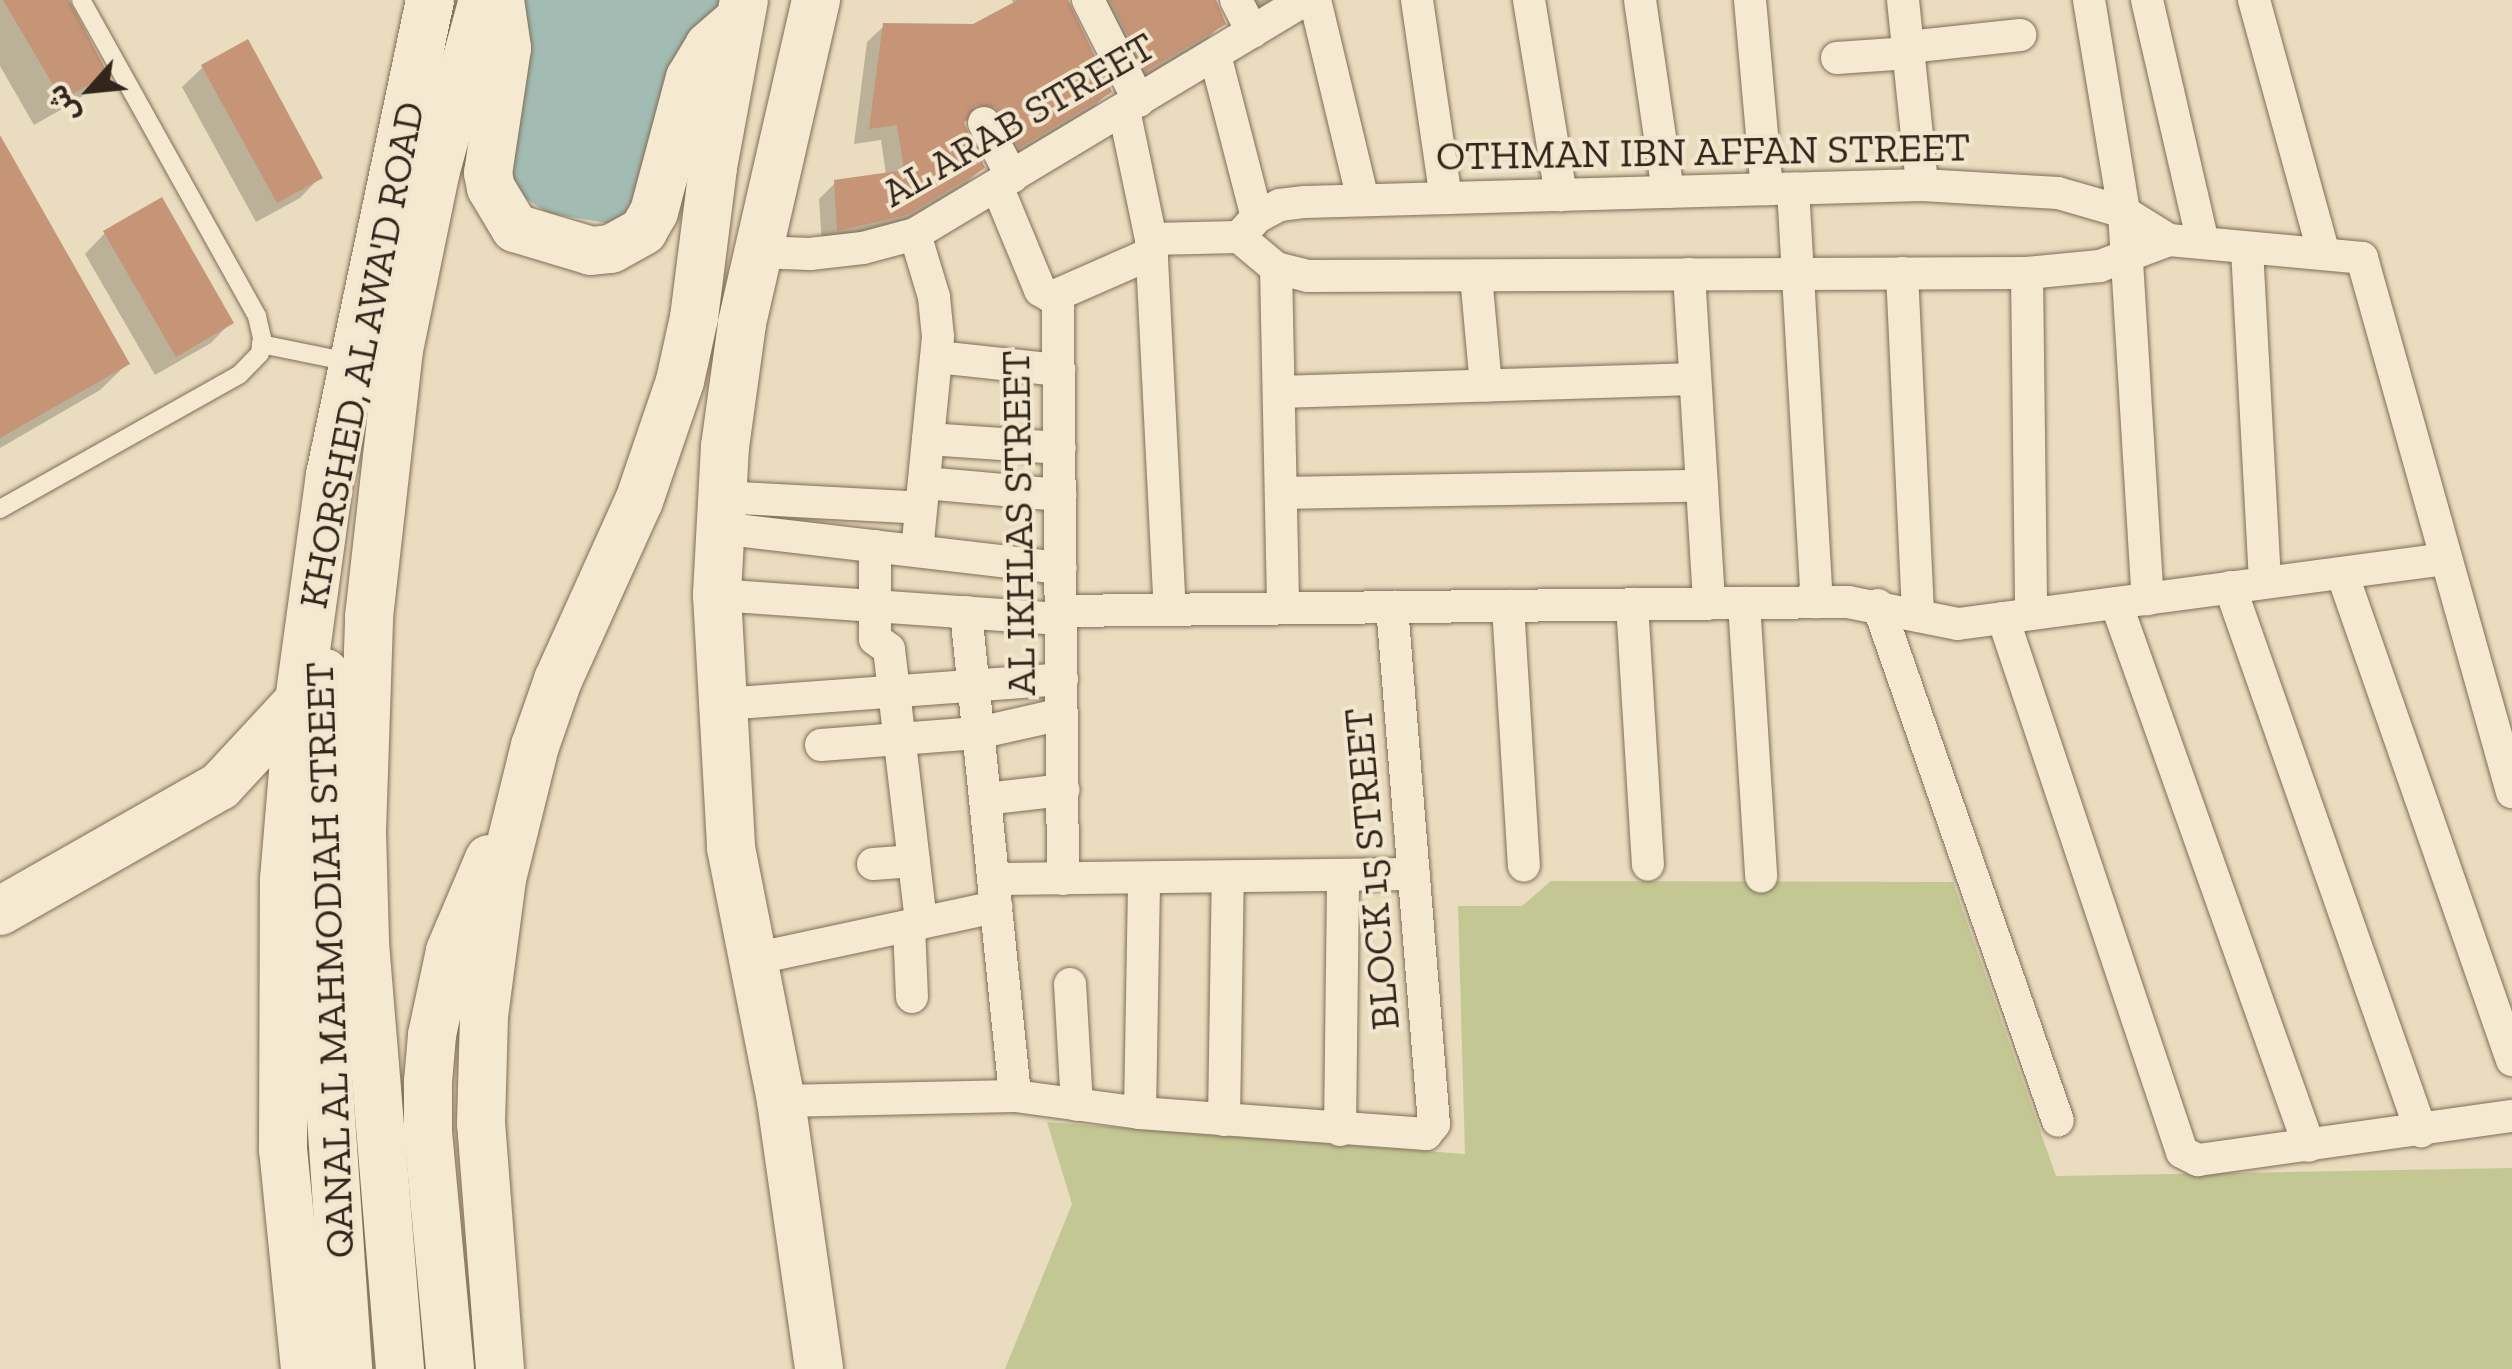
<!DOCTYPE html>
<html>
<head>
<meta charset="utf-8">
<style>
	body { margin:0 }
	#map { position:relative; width:2512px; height:1369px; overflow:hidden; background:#eadcbf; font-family:"Zilla Slab","Noto Sans Arabic",serif }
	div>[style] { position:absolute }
	.green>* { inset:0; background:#c3c794 }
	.water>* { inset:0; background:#a2bcb3 }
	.shadow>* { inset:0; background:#0003 }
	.building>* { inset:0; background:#c69577 }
	.roads { filter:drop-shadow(0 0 2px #816d59) drop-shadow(0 0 2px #816d59) }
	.lane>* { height:18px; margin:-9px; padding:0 9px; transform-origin:9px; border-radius:9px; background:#f6e9d1 }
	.street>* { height:32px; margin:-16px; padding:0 16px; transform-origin:16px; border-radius:16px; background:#f6e9d1 }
	.secondary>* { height:48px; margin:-24px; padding:0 24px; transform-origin:24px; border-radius:24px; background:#f6e9d1 }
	span { translate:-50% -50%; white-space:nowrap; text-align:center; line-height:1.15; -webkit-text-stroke:8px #f2e6ce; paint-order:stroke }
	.street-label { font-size:40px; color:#32261c }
	.north { position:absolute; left:40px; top:40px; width:100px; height:100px; -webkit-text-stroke:8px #f2e6ce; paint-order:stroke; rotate:243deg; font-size:28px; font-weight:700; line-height:40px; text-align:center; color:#32261c }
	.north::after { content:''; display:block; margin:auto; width:35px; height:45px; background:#32261c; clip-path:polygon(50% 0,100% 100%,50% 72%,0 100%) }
</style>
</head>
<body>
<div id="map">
	<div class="green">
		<i style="clip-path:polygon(1551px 881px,1953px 882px,2056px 1176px,2512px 1168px,2512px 1369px,1005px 1369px,1072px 1204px,1047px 1122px,1465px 1154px,1458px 906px,1522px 906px)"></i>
	</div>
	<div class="water">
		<i style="clip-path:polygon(521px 0,722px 0,631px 215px,612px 224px,548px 213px,525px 198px,510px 176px)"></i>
	</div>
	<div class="shadow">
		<i style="clip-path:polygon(0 0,68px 0,105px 73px,78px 100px,34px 125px,0 66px)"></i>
		<i style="clip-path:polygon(1012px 0,1068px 0,1109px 92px,1093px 108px,1003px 162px,979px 122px,960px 120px,982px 168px,966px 184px,888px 231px,822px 245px,819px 199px,835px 183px,886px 175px,881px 140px,854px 144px,867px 42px,884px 26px,974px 27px,1014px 5px)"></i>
		<i style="clip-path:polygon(1080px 0,1214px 0,1223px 23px,1206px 40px,1130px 86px)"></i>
		<i style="clip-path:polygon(1231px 0,1272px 0,1243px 18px)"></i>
		<i style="clip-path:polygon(203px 67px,320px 177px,300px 198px,256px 222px,182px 87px)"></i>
		<i style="clip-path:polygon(0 140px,127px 364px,100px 390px,0 448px)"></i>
		<i style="clip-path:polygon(105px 233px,231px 322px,211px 343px,155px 375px,85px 254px)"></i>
	</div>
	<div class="building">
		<i style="clip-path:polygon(3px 0,69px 0,108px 74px,62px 100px)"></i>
		<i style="clip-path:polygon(1018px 0,1068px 0,1112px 92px,1019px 148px,996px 107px,976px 105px,964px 123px,985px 168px,907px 215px,837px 231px,834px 180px,904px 170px,897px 125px,869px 129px,883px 23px,973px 24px)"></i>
		<i style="clip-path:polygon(1110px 0,1216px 0,1226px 24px,1146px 71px)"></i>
		<i style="clip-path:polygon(248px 39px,323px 178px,277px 203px,201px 65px)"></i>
		<i style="clip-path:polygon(0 135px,130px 364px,0 438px)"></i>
		<i style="clip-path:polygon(162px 197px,234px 323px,176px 357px,103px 231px)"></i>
	</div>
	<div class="roads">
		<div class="lane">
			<i style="left:261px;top:344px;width:95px;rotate:11.5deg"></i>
			<i style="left:0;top:509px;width:274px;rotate:-29.3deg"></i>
			<i style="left:239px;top:375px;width:30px;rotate:-46deg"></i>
			<i style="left:260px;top:353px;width:15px;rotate:-82deg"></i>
			<i style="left:262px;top:338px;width:23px;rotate:-103deg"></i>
			<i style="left:257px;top:316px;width:362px;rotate:-119.1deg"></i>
		</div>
		<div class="street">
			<i style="left:1088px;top:0;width:113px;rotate:63.2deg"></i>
			<i style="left:1236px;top:0;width:36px;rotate:63deg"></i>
			<i style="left:1315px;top:0;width:206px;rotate:76.5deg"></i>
			<i style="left:1417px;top:0;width:200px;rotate:81.7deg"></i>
			<i style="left:1529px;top:0;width:198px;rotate:80.7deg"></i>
			<i style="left:1640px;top:0;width:194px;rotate:81.7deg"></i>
			<i style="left:1750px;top:0;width:190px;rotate:84.9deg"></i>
			<i style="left:1903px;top:0;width:186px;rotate:84.1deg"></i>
			<i style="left:2089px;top:0;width:215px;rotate:80.6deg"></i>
			<i style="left:2124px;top:212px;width:388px;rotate:86.5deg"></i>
			<i style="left:2147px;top:0;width:249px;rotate:77deg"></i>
			<i style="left:2254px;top:0;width:263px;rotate:74.6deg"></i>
			<i style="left:1908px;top:47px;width:113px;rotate:-6.1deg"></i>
			<i style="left:1215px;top:55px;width:167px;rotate:75.5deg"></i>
			<i style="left:1837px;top:58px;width:72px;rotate:-4deg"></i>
			<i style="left:1124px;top:110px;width:132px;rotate:78.2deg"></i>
			<i style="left:1151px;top:239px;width:371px;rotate:87.1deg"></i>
			<i style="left:984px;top:123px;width:61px;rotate:62.6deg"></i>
			<i style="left:997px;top:186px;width:113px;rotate:67.5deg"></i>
			<i style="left:1040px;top:290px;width:17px;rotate:31deg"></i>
			<i style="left:1055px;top:299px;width:9px;rotate:69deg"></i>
			<i style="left:1058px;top:307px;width:572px;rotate:89.5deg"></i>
			<i style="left:1793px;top:189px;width:414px;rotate:86.7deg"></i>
			<i style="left:915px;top:234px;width:66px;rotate:73.2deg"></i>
			<i style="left:934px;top:297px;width:40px;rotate:84.3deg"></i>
			<i style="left:938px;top:337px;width:215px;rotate:95.6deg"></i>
			<i style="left:1239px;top:237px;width:48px;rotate:40deg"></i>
			<i style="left:1276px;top:268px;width:32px;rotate:14deg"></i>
			<i style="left:1307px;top:276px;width:720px;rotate:-0.24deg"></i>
			<i style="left:2027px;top:273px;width:73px;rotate:-5.5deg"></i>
			<i style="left:2100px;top:266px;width:74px;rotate:-20.6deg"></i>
			<i style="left:1151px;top:239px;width:88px;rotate:-1.3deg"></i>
			<i style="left:1239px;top:237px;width:27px;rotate:-48deg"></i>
			<i style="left:1257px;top:217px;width:26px;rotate:-28deg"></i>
			<i style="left:1280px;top:205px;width:25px;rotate:-7deg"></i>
			<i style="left:1305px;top:202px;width:617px;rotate:-1.58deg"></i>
			<i style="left:1922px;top:185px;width:136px;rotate:3.4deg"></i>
			<i style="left:2058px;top:193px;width:69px;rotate:16.1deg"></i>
			<i style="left:2124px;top:212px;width:53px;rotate:31.9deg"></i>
			<i style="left:2169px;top:240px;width:194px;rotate:5.3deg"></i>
			<i style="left:2362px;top:258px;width:555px;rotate:74.31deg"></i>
			<i style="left:2247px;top:249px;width:334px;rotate:86.9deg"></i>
			<i style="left:756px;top:252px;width:54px;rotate:2.1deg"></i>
			<i style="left:810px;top:254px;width:53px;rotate:-6.5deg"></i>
			<i style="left:863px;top:248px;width:54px;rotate:-15.1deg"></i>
			<i style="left:915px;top:234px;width:454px;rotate:-31deg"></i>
			<i style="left:1276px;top:268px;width:340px;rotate:88.8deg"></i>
			<i style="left:1902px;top:273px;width:343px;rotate:87.3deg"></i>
			<i style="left:2027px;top:273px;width:341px;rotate:89.3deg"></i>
			<i style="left:1689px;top:274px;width:330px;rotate:86.5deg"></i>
			<i style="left:1476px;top:276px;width:110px;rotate:84.8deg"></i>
			<i style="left:1052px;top:297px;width:109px;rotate:-23.7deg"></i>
			<i style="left:937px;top:357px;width:123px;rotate:6.1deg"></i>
			<i style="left:1279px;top:392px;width:416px;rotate:-1.8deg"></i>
			<i style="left:928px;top:439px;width:132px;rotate:3.9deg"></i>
			<i style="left:924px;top:483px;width:137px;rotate:5deg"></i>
			<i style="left:1281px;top:493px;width:421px;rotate:-1deg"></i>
			<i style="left:721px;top:497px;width:200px;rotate:3.1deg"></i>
			<i style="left:719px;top:528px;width:344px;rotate:6.7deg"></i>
			<i style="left:875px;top:546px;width:93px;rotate:90deg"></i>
			<i style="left:875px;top:639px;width:17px;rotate:36deg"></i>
			<i style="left:889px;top:649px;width:276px;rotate:83.3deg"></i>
			<i style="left:2342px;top:573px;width:516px;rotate:70.76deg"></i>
			<i style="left:2230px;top:587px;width:577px;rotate:70.65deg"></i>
			<i style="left:717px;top:595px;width:345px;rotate:4deg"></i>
			<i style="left:1744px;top:603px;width:274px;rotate:86.4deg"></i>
			<i style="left:2116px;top:603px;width:576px;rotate:70.43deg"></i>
			<i style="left:1632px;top:604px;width:261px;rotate:86.5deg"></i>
			<i style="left:1878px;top:605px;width:546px;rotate:70.77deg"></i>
			<i style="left:1508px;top:606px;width:260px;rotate:86.5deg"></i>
			<i style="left:1061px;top:611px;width:787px;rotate:-0.66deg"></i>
			<i style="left:1848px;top:602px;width:112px;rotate:11.3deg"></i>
			<i style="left:1958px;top:624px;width:489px;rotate:-7.6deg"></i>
			<i style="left:966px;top:612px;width:486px;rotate:84.2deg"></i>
			<i style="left:2003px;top:618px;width:563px;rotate:71.47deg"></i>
			<i style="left:2182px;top:1152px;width:18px;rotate:27deg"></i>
			<i style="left:2198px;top:1160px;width:317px;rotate:-8deg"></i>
			<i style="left:723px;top:704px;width:340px;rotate:-4.2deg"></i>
			<i style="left:821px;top:745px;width:157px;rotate:-4.4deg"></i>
			<i style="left:978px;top:733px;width:86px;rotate:-12.7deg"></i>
			<i style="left:985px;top:799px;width:79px;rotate:-6.6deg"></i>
			<i style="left:873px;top:864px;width:41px;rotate:-4.2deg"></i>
			<i style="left:994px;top:879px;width:420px;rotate:-0.7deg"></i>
			<i style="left:909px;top:926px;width:71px;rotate:87.6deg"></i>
			<i style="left:753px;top:959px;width:249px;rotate:-12.1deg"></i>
			<i style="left:1070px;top:984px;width:121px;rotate:86.7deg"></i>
			<i style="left:781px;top:1101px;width:234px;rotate:-1.2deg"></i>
			<i style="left:1015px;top:1096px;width:126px;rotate:7.7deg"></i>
			<i style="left:1140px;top:1113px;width:287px;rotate:4.2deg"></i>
			<i style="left:1426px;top:1134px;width:13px;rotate:-51deg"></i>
			<i style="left:1434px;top:1124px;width:519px;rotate:-94.64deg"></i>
			<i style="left:1140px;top:1113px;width:235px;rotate:-89deg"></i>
			<i style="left:1224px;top:1120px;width:243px;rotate:-89.1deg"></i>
			<i style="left:1340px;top:1130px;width:255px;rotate:-89.3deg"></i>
		</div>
		<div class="secondary">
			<i style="left:500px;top:0;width:49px;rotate:81.7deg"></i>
			<i style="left:507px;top:48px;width:126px;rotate:98.6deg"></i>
			<i style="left:488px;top:173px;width:15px;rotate:79deg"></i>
			<i style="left:491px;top:188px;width:47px;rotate:59deg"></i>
			<i style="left:515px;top:228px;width:79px;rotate:16.8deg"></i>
			<i style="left:591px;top:251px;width:20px;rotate:-6deg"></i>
			<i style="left:611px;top:249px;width:37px;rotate:-29deg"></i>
			<i style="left:643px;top:231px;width:22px;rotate:-60deg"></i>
			<i style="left:654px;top:212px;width:139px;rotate:-75deg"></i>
			<i style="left:690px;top:78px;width:37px;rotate:-59deg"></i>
			<i style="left:709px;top:46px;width:40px;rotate:-41deg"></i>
			<i style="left:816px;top:0;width:332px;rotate:102.9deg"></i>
			<i style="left:742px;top:324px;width:123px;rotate:97.9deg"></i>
			<i style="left:725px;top:446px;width:149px;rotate:93.1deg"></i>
			<i style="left:717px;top:595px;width:253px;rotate:86.8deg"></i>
			<i style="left:731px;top:848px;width:258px;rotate:78.8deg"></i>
			<i style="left:781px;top:1101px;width:271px;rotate:81.9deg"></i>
			<i style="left:325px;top:673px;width:73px;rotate:86.9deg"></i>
			<i style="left:329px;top:746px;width:298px;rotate:90.6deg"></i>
			<i style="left:326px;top:1044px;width:326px;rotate:86.1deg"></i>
			<i style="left:0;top:911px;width:253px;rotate:-29.6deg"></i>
			<i style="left:220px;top:786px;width:116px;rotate:-47.1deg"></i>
			<i style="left:305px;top:1369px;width:220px;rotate:-95.7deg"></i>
			<i style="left:283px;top:1150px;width:271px;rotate:-89.8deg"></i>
			<i style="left:284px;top:879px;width:179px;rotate:-85.2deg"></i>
			<i style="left:299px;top:701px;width:228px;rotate:-82.2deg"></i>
			<i style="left:330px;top:475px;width:485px;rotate:-78.1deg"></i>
			<i style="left:400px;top:1369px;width:430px;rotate:-94.7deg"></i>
			<i style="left:365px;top:940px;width:108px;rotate:-91.6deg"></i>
			<i style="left:362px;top:832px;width:215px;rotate:-88.1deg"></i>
			<i style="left:369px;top:617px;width:269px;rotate:-83.6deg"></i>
			<i style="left:399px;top:350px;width:180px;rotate:-78.4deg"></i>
			<i style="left:435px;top:174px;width:180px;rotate:-74.6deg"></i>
			<i style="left:450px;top:1369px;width:240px;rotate:-95.3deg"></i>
			<i style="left:428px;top:1130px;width:48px;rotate:-90deg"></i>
			<i style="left:428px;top:1082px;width:47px;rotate:-85.1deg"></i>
			<i style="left:432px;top:1035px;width:86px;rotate:-77.9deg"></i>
			<i style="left:450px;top:951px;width:100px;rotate:-67deg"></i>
			<i style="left:500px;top:1369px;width:246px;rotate:-94.4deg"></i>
			<i style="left:481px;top:1124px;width:108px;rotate:-88.4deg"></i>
			<i style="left:484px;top:1016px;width:138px;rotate:-82.5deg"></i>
			<i style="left:502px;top:879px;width:137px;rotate:-76.1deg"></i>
			<i style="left:535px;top:746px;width:70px;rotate:-70.8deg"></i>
			<i style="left:558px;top:680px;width:196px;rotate:-65.7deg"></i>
			<i style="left:639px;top:501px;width:127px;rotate:-71.1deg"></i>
			<i style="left:680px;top:381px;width:65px;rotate:-77.5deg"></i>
			<i style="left:694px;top:318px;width:152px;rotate:-82.8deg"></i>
			<i style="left:713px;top:167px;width:170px;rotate:-79.5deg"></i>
		</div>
	</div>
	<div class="street-label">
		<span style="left:1018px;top:119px;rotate:-30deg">AL ARAB STREET</span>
		<span style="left:1703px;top:151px;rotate:-1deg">OTHMAN IBN AFFAN STREET</span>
		<span style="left:361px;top:355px;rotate:-79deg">KHORSHED, AL AWA'D ROAD</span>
		<span style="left:1018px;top:523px;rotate:-91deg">AL IKHLAS STREET</span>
		<span style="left:1371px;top:869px;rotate:-95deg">BLOCK 15 STREET</span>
		<span style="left:329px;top:960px;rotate:-92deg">QANAL AL MAHMODIAH STREET</span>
	</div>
	<div class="north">ش</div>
</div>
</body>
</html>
